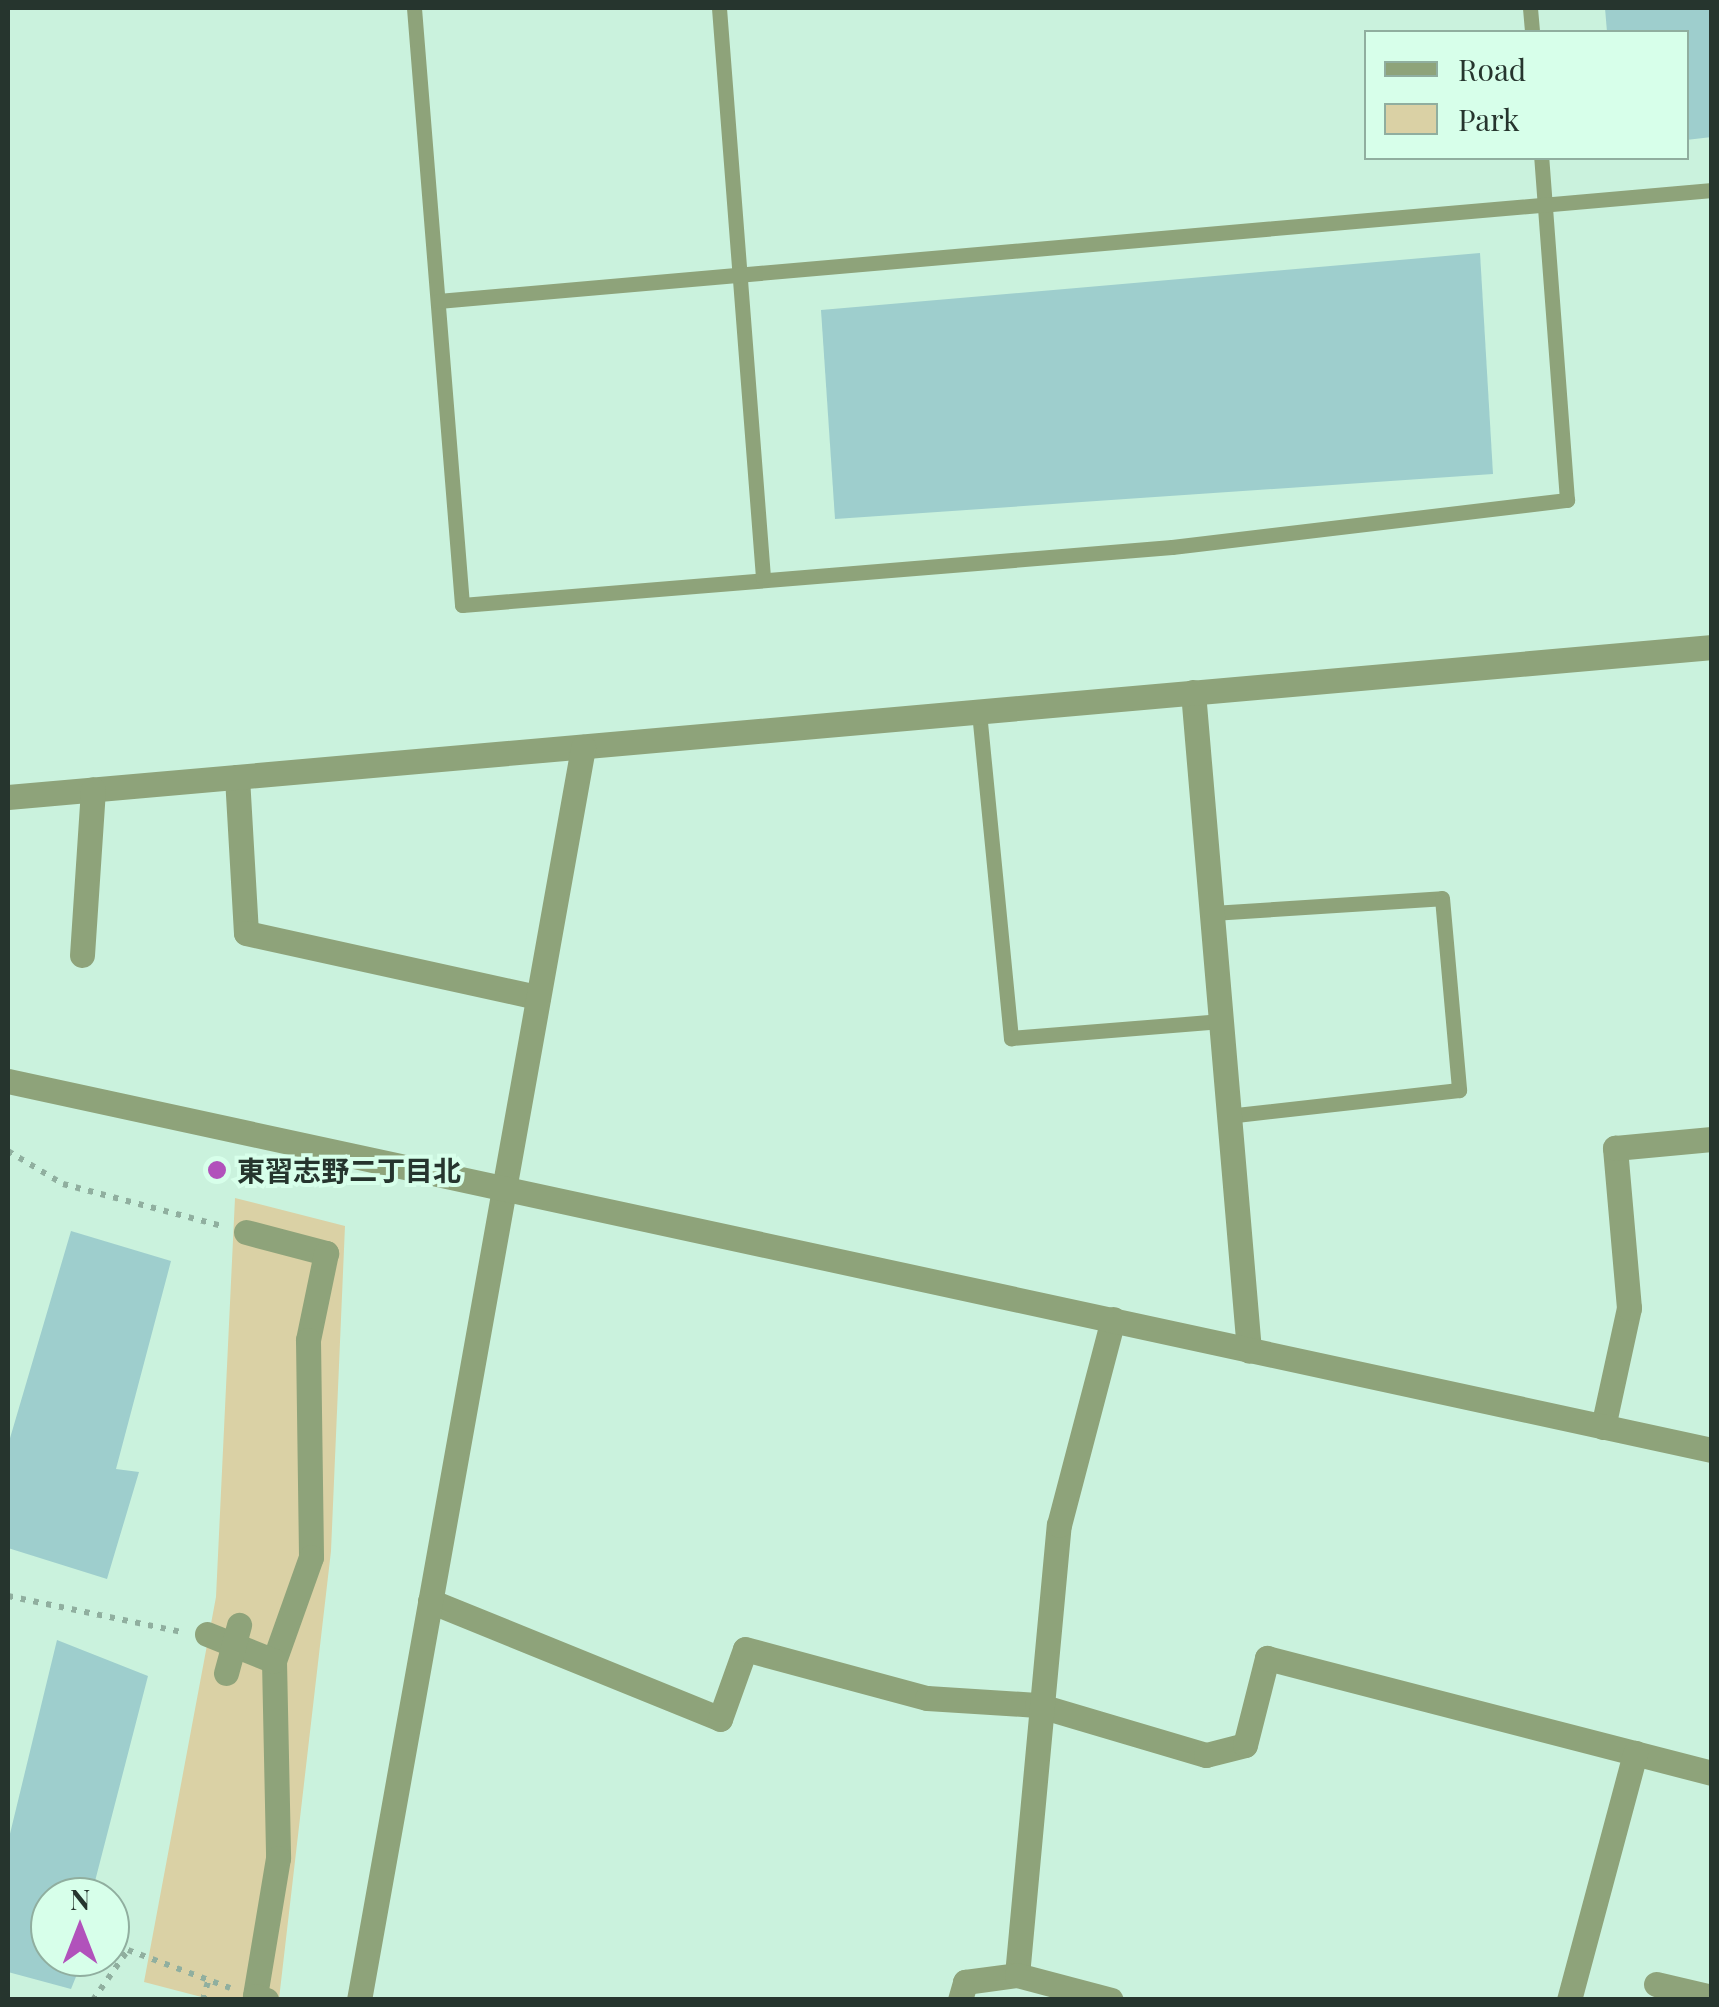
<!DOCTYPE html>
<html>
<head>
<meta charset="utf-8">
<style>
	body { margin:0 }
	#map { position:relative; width:1719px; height:2007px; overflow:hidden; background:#caf2dd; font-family:"Playfair Display","Noto Sans JP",serif }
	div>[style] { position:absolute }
	.green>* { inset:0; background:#dad1a5 }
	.building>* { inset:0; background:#9ececd }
	.path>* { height:6px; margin-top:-3px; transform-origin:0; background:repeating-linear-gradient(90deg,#90af9f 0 5px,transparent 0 13px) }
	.service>* { height:15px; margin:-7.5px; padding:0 7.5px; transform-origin:7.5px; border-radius:7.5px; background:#8ea37a }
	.pedestrian>* { height:25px; margin:-12.5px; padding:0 12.5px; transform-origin:12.5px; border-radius:12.5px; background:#8ea37a }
	.minor>* { height:25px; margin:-12.5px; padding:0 12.5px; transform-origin:12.5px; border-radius:12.5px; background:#8ea37a }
	.tertiary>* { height:25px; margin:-12.5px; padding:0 12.5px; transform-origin:12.5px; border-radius:12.5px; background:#8ea37a }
	.dots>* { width:28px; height:28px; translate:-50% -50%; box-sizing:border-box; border:5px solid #d7ffea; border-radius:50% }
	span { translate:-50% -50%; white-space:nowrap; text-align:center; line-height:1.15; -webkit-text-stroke:8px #d7ffea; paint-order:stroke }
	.poi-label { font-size:28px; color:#26352e; font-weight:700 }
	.left { translate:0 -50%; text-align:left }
	.frame { position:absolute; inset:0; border:10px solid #26352e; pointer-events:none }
	.legend { position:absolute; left:1364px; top:30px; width:325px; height:130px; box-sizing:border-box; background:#d7ffea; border:2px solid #90ae9f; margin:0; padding:12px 18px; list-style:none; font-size:30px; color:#26352e }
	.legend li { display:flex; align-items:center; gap:20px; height:50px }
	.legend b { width:50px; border:2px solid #90ae9f }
	.north { position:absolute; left:30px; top:1877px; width:100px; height:100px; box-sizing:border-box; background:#d7ffea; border:2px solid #90ae9f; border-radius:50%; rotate:0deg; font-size:28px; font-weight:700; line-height:40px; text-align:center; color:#26352e }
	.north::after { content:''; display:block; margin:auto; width:35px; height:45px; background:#b152bb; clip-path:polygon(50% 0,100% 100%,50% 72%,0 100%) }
</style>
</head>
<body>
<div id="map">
	<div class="green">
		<i style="clip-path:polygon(235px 1198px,345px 1226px,331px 1551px,279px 1999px,213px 2000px,144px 1982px,216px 1597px)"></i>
	</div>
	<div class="building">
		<i style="clip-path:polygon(1605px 8px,1712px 8px,1712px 137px,1686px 140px,1686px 32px,1607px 32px)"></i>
		<i style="clip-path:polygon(1480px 253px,1493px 474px,835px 519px,821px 310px)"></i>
		<i style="clip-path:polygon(71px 1231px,171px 1261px,116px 1469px,139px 1472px,107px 1579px,8px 1548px,8px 1445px)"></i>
		<i style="clip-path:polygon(57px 1640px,148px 1676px,93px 1889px,111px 1897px,50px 1897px,50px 1957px,84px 1957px,71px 1989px,8px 1972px,8px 1842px)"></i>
	</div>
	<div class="path">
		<i style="left:8px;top:1151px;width:64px;rotate:31deg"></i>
		<i style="left:63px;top:1184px;width:164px;rotate:14.8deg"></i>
		<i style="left:8px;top:1596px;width:178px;rotate:11.7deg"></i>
		<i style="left:93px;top:2000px;width:61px;rotate:-55deg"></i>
		<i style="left:128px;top:1950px;width:109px;rotate:20.4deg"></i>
		<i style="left:171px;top:2000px;width:1px"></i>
		<i style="left:203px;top:2000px;width:20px;rotate:-75deg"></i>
	</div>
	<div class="service">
		<i style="left:414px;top:8px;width:599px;rotate:85.4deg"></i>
		<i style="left:462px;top:605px;width:712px;rotate:-4.67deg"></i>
		<i style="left:1172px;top:547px;width:398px;rotate:-6.8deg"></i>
		<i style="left:1567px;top:500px;width:343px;rotate:-94.3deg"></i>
		<i style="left:719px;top:8px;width:571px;rotate:85.58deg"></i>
		<i style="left:1530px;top:8px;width:24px;rotate:85deg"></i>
		<i style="left:438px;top:301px;width:1279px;rotate:-4.98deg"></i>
		<i style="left:979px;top:712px;width:328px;rotate:84.4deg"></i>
		<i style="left:1011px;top:1038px;width:211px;rotate:-4.6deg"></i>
		<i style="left:1212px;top:913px;width:230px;rotate:-3.7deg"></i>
		<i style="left:1442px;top:898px;width:193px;rotate:84.9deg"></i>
		<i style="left:1459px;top:1090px;width:231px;rotate:173.6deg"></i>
	</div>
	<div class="pedestrian">
		<i style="left:246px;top:1232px;width:83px;rotate:14.7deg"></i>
		<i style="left:326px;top:1253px;width:89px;rotate:101.7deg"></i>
		<i style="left:308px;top:1340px;width:217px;rotate:89.2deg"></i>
		<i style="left:311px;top:1557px;width:110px;rotate:109.6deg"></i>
		<i style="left:274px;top:1661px;width:197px;rotate:88.8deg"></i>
		<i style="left:278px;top:1858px;width:140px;rotate:99.5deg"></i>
		<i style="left:255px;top:1996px;width:12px;rotate:20deg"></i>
		<i style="left:207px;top:1634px;width:72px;rotate:21.9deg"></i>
		<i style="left:226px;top:1673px;width:50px;rotate:-74.8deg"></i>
	</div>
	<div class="minor">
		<i style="left:1193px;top:692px;width:661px;rotate:85.14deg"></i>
		<i style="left:237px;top:777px;width:156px;rotate:86.7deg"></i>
		<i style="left:246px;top:933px;width:299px;rotate:12.4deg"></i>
		<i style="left:8px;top:797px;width:1711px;rotate:-5.03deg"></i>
		<i style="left:82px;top:955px;width:166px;rotate:-86.2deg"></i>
		<i style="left:1603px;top:1427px;width:122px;rotate:-77.7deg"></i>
		<i style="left:1629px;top:1308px;width:161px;rotate:-95deg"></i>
		<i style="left:1615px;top:1148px;width:97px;rotate:-5.3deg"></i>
		<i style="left:430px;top:1601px;width:313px;rotate:22.1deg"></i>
		<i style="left:720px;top:1719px;width:74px;rotate:-70.3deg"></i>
		<i style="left:745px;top:1649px;width:188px;rotate:15.1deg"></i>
		<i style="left:927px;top:1698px;width:110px;rotate:3.6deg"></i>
		<i style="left:1037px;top:1705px;width:176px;rotate:16.5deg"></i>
		<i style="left:1206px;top:1755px;width:40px;rotate:-14.4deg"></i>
		<i style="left:1245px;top:1745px;width:90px;rotate:-75.8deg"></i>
		<i style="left:1267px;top:1658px;width:460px;rotate:14.5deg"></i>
		<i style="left:1017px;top:1975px;width:452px;rotate:-84.7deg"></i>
		<i style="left:1059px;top:1525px;width:213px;rotate:-75.3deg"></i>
		<i style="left:1656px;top:1984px;width:57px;rotate:13.1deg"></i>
		<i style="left:359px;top:2000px;width:1273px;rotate:-79.86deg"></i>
		<i style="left:960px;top:2000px;width:19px;rotate:-74deg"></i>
		<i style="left:965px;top:1982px;width:52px;rotate:-7.7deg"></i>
		<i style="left:1017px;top:1975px;width:97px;rotate:14.9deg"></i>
		<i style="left:1569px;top:2000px;width:256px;rotate:-75deg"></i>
	</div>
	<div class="tertiary">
		<i style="left:8px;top:1081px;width:1743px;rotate:12.22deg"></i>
	</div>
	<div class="dots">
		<i style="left:217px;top:1170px;background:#b152bb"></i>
	</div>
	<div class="poi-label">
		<span class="left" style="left:237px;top:1170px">東習志野二丁目北</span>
	</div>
	<div class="frame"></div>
	<ul class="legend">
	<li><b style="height:12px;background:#8ea37a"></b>Road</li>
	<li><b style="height:28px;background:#dad1a5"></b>Park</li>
	</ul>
	<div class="north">N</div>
</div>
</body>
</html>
